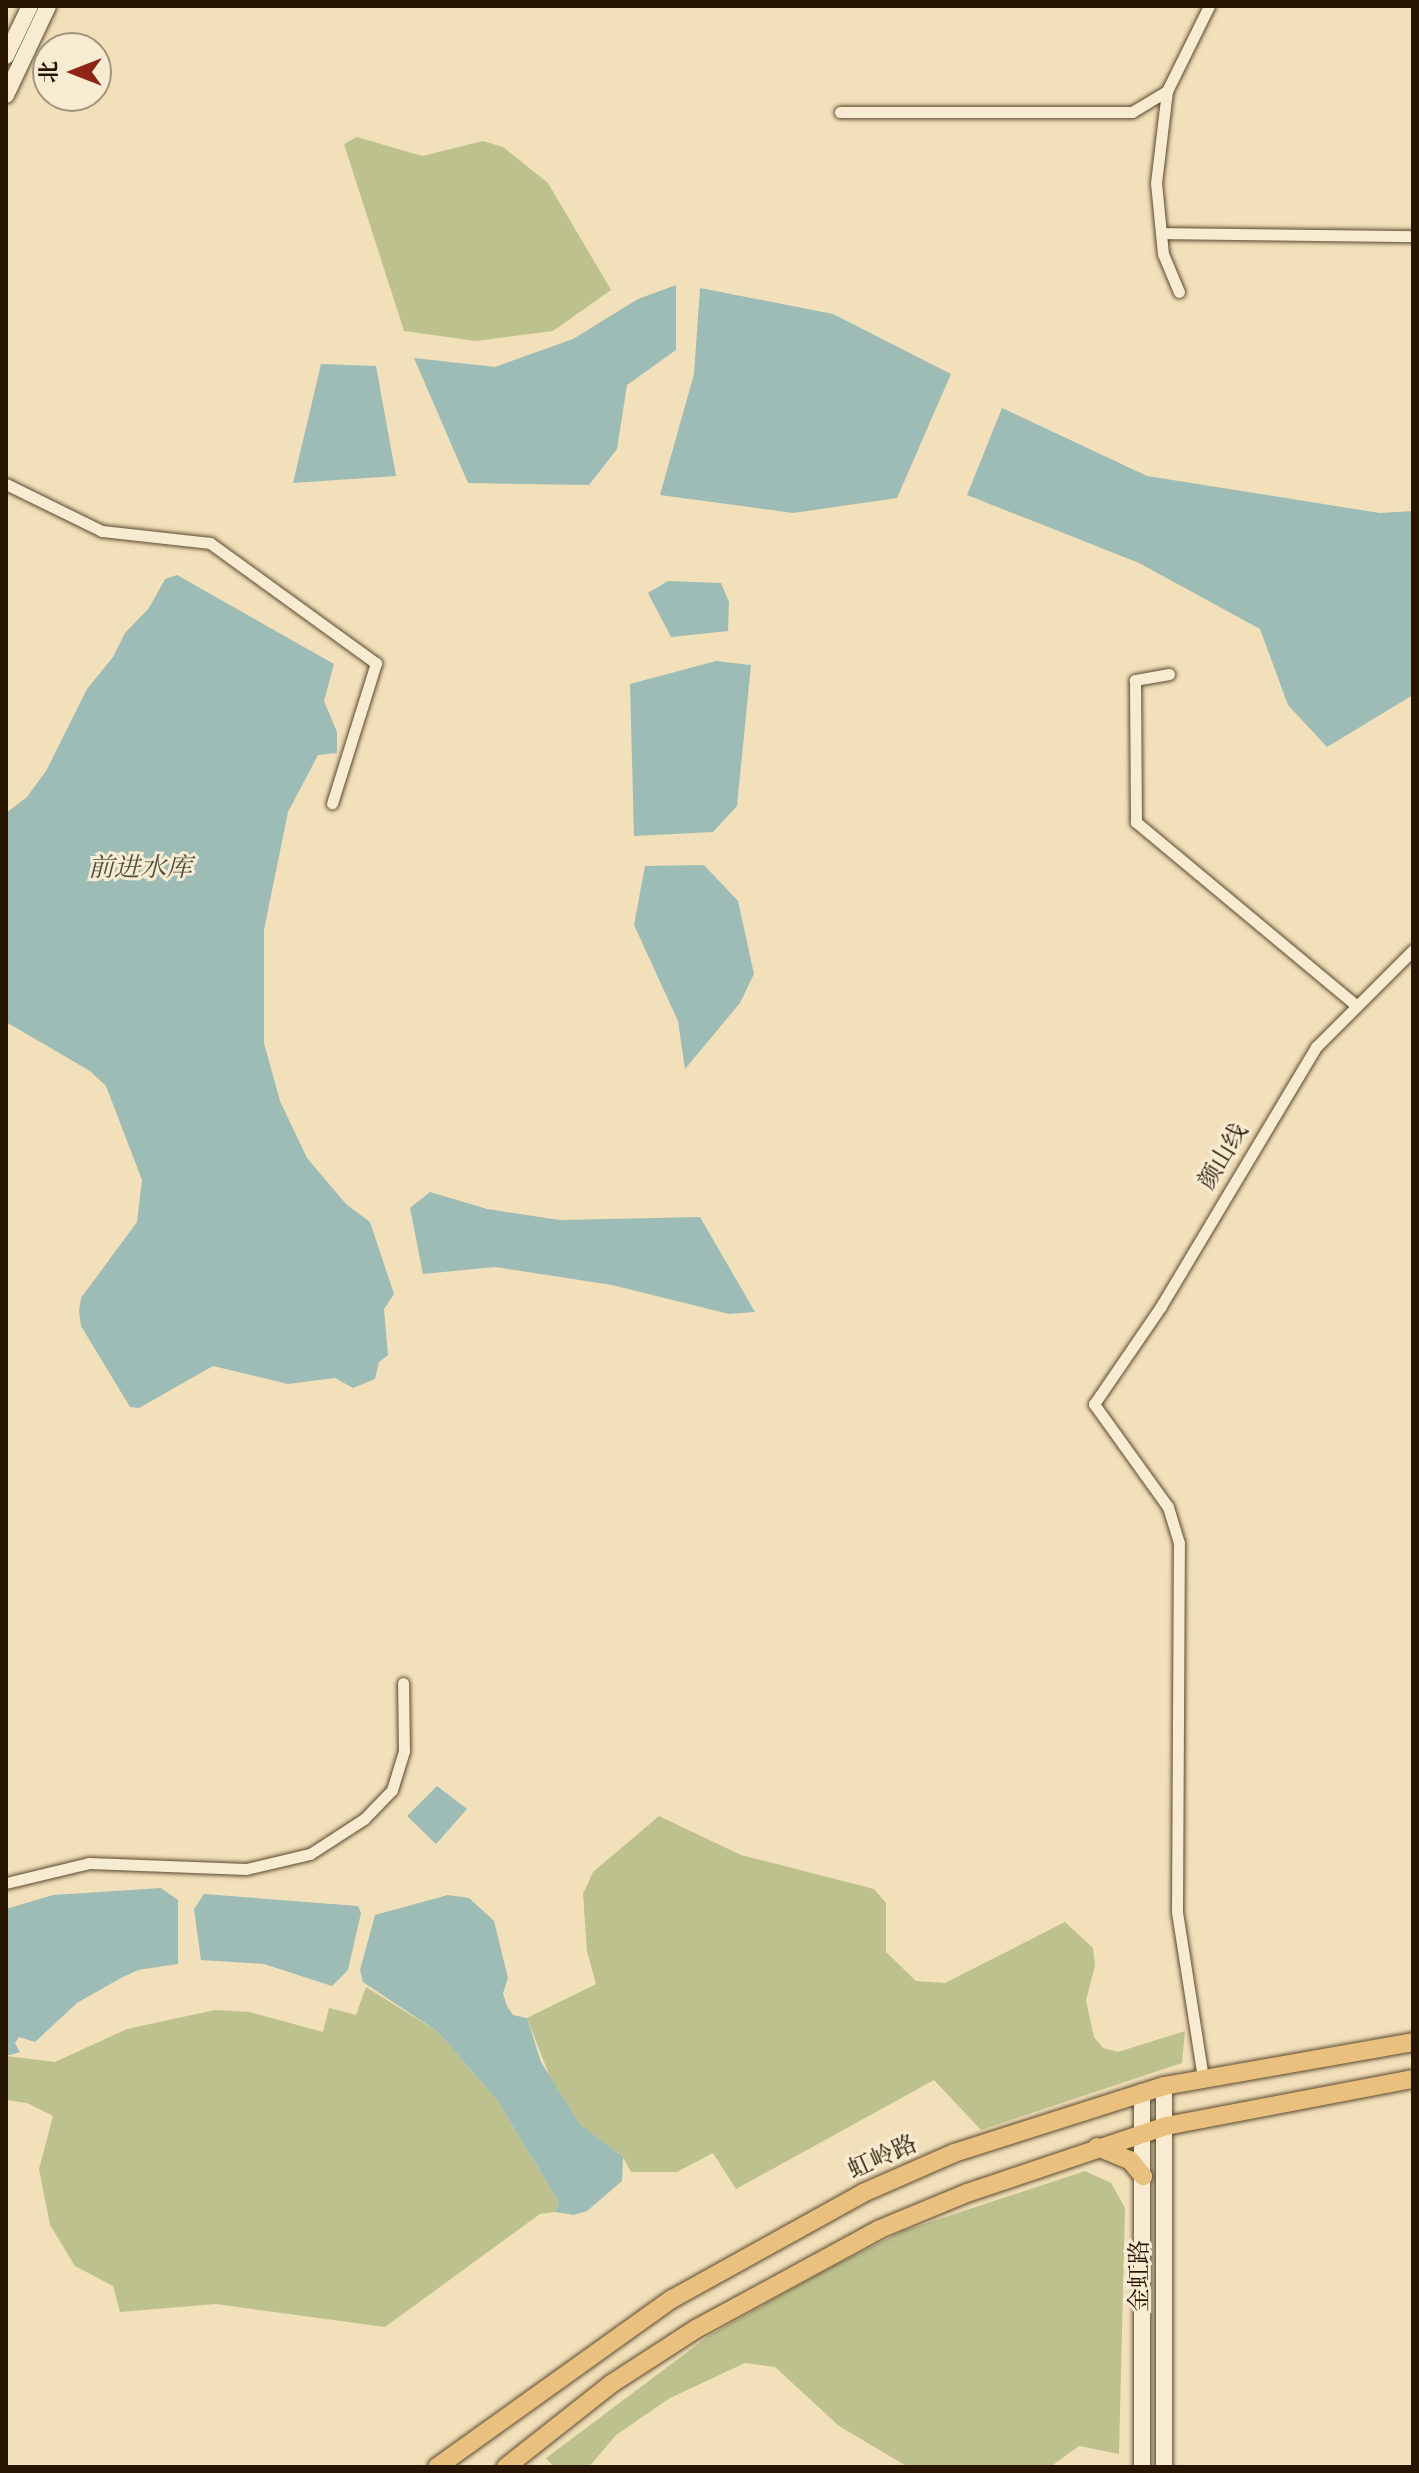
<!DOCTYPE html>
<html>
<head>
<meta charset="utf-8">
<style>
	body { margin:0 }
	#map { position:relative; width:1419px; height:2473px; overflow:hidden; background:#f2e0ba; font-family:"Libre Bodoni","Noto Serif SC",serif }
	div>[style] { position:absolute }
	.green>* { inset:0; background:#bdc18d }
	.water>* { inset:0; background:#9cbcb5 }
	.roads { filter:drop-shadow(0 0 2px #5a482e) drop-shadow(0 0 2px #5a482e) }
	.street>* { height:11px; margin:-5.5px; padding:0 5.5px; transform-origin:5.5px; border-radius:5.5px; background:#f7ebd2 }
	.secondary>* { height:16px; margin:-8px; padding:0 8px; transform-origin:8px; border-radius:8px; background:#f7ebd2 }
	.primary>* { height:18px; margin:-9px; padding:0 9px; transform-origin:9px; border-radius:9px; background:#e9c07d }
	span { translate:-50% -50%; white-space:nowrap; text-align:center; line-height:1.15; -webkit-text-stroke:6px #f7ebd2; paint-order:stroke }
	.street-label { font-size:24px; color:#281500 }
	.water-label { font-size:26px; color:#514f3f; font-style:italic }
	.frame { position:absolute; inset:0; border:8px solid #281500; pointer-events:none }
	.north { position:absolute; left:32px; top:32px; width:80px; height:80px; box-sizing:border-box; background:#f7ebd2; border:2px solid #a4957e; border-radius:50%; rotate:270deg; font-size:22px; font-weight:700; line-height:32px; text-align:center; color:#281500 }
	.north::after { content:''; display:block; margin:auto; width:28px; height:36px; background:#8f2418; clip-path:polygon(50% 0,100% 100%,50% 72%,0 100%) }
</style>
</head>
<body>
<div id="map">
	<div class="green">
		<i style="clip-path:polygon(357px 137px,422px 156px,483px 141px,503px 147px,548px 183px,611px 290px,553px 331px,476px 341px,404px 331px,344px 144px)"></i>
		<i style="clip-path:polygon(659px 1816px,741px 1855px,874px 1889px,886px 1903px,886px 1952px,916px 1981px,945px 1983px,1065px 1922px,1093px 1948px,1095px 1966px,1086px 2000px,1094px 2037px,1103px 2048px,1118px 2052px,1185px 2031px,1182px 2063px,981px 2130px,934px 2080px,736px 2189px,713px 2153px,677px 2172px,631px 2172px,623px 2157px,579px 2123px,555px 2090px,527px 2018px,596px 1984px,587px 1951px,583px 1894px,593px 1872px)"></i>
		<i style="clip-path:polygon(366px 1987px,438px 2032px,496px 2099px,559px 2202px,555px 2212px,540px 2214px,385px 2327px,216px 2304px,120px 2312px,113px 2286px,75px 2266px,50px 2225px,39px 2169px,53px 2116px,27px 2103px,6px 2100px,6px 2056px,55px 2062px,127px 2029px,215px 2010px,249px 2012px,323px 2032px,329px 2008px,356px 2015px)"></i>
		<i style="clip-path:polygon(1085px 2171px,1111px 2183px,1125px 2208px,1119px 2454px,1079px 2446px,1050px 2467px,908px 2467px,839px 2426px,775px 2367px,745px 2363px,670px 2398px,616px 2435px,589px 2467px,554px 2467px,546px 2458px,710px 2335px,822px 2272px,903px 2231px)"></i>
	</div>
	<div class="water">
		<i style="clip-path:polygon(676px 285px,676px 350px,627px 385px,617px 449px,589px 485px,468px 483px,414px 358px,495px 367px,573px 339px,638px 299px)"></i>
		<i style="clip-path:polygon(700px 288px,833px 314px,951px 374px,897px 498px,793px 513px,660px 495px,694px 374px)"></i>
		<i style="clip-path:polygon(321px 364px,376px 366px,396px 476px,293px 483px)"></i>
		<i style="clip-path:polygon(1002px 408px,1147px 476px,1380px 513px,1413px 511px,1413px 695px,1327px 747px,1288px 705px,1260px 629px,1139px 563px,967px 495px)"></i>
		<i style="clip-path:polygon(177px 575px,334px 664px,324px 701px,337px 732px,337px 753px,318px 755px,288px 812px,264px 930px,264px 1043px,280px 1101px,307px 1158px,346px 1204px,370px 1222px,394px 1294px,384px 1309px,388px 1355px,379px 1362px,375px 1379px,353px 1388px,335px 1378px,288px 1384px,213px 1366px,139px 1408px,130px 1407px,81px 1326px,79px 1311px,81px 1298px,137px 1222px,142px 1180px,106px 1086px,90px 1071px,6px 1022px,6px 813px,27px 797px,46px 771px,87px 689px,113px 657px,125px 633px,149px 608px,165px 579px)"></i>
		<i style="clip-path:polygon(668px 581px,721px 583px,729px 602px,728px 631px,671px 637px,648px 593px)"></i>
		<i style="clip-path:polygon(716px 661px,751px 665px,737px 806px,713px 832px,634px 836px,630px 684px)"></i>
		<i style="clip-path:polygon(704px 865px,738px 901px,754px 974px,740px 1003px,685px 1069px,678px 1021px,634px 925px,645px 866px)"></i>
		<i style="clip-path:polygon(430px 1192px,487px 1209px,560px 1220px,700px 1217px,755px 1312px,729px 1314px,612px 1285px,495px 1267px,423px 1274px,410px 1208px)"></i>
		<i style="clip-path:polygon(437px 1786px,467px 1809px,436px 1844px,407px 1816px)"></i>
		<i style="clip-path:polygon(161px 1888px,178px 1900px,178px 1964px,138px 1970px,119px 1979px,77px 2003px,35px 2042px,19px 2037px,15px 2043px,20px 2052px,6px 2056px,6px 1909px,53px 1895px)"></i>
		<i style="clip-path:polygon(204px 1894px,358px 1906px,361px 1913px,348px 1970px,332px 1986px,264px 1964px,201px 1960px,194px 1909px)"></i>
		<i style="clip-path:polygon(448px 1895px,469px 1898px,494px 1921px,508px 1978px,503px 1993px,507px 2006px,513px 2015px,527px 2018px,541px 2062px,579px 2123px,623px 2157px,622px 2181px,587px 2211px,574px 2215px,555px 2212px,559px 2202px,496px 2099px,438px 2032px,363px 1982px,360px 1970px,375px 1915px)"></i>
	</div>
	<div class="roads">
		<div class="street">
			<i style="left:840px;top:112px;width:292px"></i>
			<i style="left:1132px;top:112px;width:41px;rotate:-31deg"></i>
			<i style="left:1161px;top:233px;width:252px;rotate:0.7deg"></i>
			<i style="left:1179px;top:292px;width:41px;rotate:-112.8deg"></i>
			<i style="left:1163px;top:254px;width:71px;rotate:-95.6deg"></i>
			<i style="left:1156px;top:183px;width:93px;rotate:-83.2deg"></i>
			<i style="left:1167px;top:91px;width:95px;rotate:-63.7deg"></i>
			<i style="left:6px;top:484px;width:107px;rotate:26.1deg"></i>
			<i style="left:102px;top:531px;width:109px;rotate:6.3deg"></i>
			<i style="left:210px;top:543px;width:205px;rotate:35.9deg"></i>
			<i style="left:376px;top:663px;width:147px;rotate:107.4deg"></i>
			<i style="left:1169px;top:674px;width:35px;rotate:170deg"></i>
			<i style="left:1135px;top:680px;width:142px;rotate:89.6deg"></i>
			<i style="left:1136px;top:822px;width:286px;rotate:39.8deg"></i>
			<i style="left:6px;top:1883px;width:85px;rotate:-13.5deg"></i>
			<i style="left:89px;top:1863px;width:157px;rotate:2.2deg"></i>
			<i style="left:246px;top:1869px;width:66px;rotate:-13.2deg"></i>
			<i style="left:310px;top:1854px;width:64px;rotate:-32.9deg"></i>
			<i style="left:364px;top:1819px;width:40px;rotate:-46deg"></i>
			<i style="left:392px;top:1790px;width:41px;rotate:-72.9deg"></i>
			<i style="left:404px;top:1751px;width:68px;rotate:-90.8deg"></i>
			<i style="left:1203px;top:2078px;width:168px;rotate:-98.9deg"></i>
			<i style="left:1177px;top:1912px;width:369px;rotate:-89.7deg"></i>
			<i style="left:1179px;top:1543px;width:38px;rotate:-107deg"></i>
			<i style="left:1168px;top:1507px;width:127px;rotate:-125.7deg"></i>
			<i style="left:1094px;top:1404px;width:119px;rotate:-55.6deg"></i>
			<i style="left:1161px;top:1306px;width:302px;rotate:-59.1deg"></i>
			<i style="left:1316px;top:1047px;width:137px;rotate:-45deg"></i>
		</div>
		<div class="secondary">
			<i style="left:6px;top:56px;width:55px;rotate:-64.4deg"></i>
			<i style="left:6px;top:95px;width:98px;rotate:-64.7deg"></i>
			<i style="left:1164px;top:2086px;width:381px;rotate:90deg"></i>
			<i style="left:1142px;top:2092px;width:375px;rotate:90deg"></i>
		</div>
		<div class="primary">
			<i style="left:1097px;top:2147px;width:35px;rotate:22deg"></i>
			<i style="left:1130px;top:2160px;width:21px;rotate:51deg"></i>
			<i style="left:437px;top:2467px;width:289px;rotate:-35.6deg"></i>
			<i style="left:672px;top:2299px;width:218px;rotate:-29deg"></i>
			<i style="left:863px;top:2193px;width:99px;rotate:-23.7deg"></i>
			<i style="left:954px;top:2153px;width:220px;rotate:-17.7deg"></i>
			<i style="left:1164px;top:2086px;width:253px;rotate:-10deg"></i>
			<i style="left:506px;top:2467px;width:134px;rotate:-38.3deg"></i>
			<i style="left:611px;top:2384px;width:101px;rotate:-32.9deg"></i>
			<i style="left:696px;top:2329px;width:209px;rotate:-28.5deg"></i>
			<i style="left:880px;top:2229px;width:94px;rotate:-22.5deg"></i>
			<i style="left:967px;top:2193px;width:210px;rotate:-18.6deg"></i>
			<i style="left:1166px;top:2126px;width:251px;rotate:-10.8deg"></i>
		</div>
	</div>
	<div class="street-label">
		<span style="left:1224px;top:1157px;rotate:-59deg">颜山线</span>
		<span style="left:883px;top:2158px;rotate:-24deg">虹岭路</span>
		<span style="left:1141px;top:2276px;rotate:-90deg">金虹路</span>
	</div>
	<div class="water-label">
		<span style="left:140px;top:869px">前进水库</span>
	</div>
	<div class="frame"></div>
	<div class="north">北</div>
</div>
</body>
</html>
